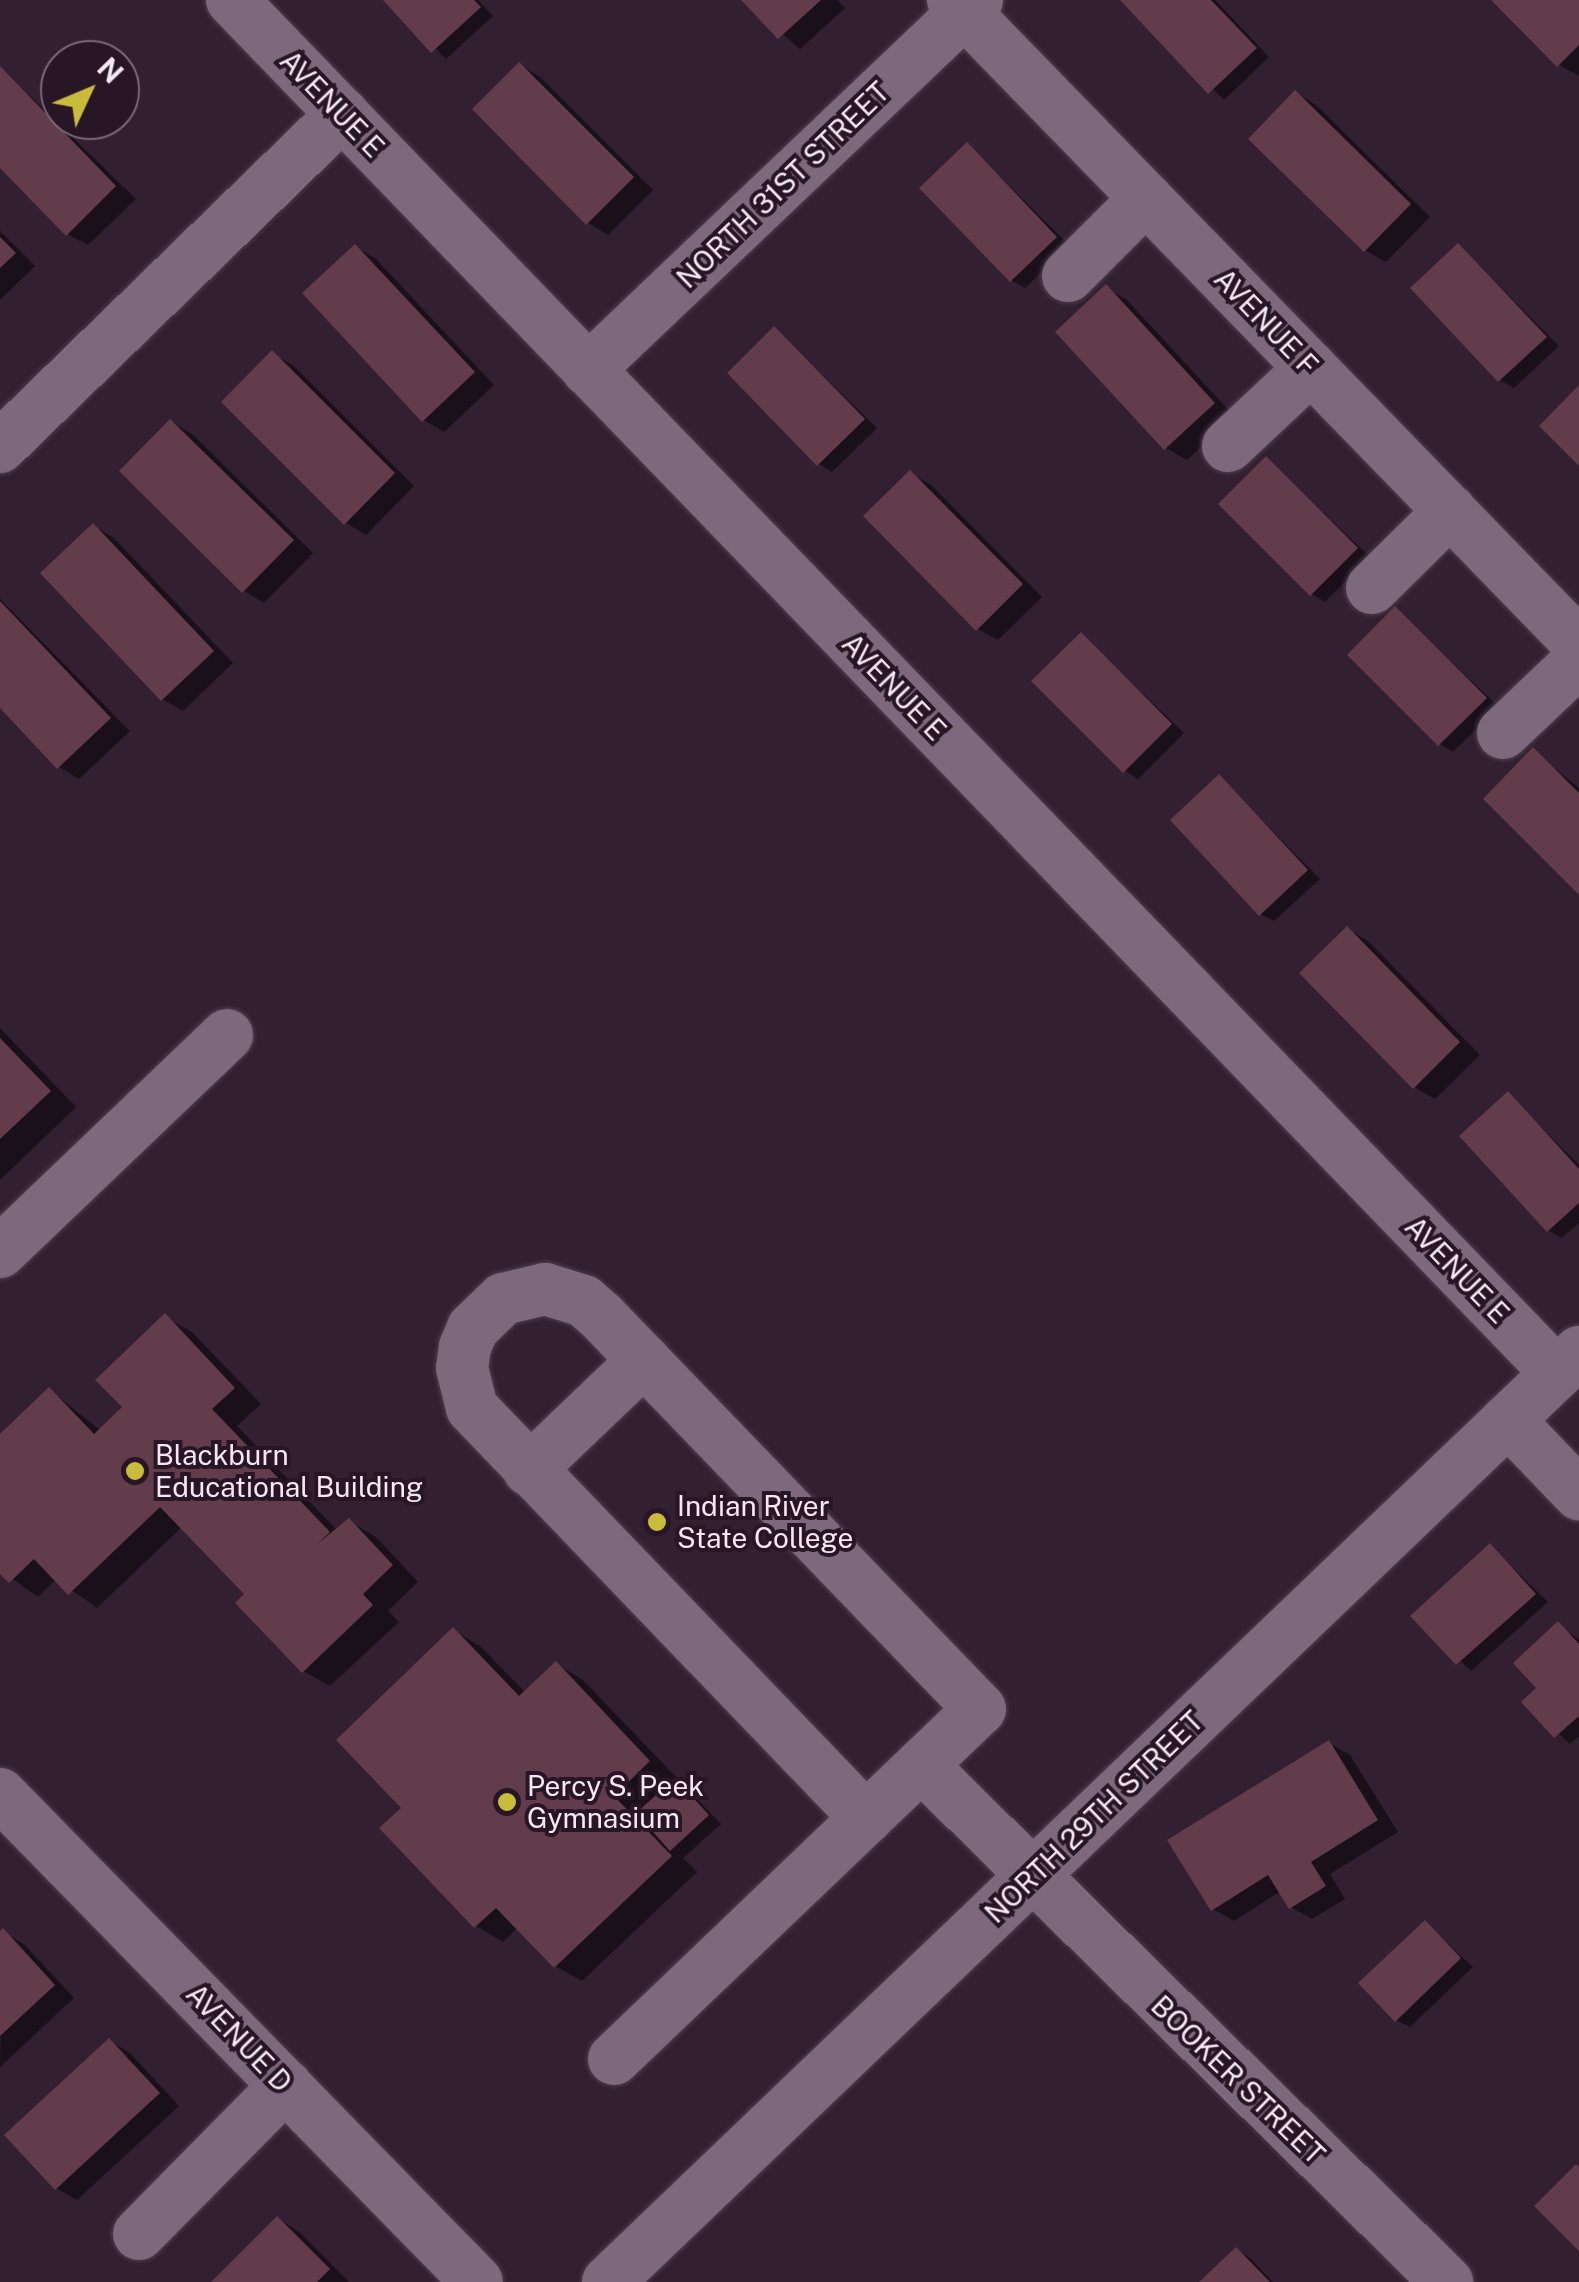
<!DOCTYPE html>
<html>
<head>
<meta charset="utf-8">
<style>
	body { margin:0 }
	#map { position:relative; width:1579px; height:2282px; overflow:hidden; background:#321f31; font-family:"Public Sans",sans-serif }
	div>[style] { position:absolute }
	.shadow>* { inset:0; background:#0007 }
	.building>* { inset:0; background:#633c4b }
	.roads { filter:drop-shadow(0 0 2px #4f3e4e) drop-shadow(0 0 2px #4f3e4e) }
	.minor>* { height:52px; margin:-26px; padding:0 26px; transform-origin:26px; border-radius:26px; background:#7e687d }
	.dots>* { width:28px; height:28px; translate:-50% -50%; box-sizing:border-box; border:5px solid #281627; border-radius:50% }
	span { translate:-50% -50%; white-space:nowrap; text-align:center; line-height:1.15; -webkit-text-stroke:8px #281627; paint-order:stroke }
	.street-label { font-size:28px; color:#f5e8f4 }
	.poi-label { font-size:28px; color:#f5e8f4 }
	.left { translate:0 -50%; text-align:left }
	.north { position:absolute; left:40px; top:40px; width:100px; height:100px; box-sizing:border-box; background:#281627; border:2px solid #7a6a79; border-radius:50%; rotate:46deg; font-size:28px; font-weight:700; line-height:40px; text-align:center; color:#f5e8f4 }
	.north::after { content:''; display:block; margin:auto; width:35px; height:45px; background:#c9bb3b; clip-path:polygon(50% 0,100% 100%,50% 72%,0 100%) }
</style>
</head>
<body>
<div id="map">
	<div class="shadow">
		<i style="clip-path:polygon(387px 0,478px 0,493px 16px,446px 59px)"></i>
		<i style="clip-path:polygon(744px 0,837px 0,845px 8px,800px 49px)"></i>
		<i style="clip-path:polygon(1123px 0,1215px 0,1269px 57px,1224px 100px)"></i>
		<i style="clip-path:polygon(1494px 0,1579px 0,1579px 76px,1559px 65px)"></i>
		<i style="clip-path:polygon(520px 65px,540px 77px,653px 190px,608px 235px,588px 223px)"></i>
		<i style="clip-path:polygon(0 67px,136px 199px,88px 245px,67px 234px,0 164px)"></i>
		<i style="clip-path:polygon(1296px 93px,1316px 105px,1430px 217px,1386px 262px,1365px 250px)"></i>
		<i style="clip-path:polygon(968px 145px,1069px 245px,1025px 288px,1011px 280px)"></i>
		<i style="clip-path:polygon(0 231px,35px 266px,0 300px)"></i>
		<i style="clip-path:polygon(1459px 246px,1559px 346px,1514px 388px,1500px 380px)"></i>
		<i style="clip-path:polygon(356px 247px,376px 259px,494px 385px,444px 432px,424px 420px)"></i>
		<i style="clip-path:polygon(1106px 288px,1127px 300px,1234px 416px,1187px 460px,1166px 448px)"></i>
		<i style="clip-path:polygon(775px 329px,877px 428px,832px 472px,819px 464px)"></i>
		<i style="clip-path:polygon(273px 354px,294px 366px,414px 486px,366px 535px,346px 523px)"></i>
		<i style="clip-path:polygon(171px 422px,192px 434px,313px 553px,264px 603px,244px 591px)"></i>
		<i style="clip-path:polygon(1266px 459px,1370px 557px,1325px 602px,1312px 594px)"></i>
		<i style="clip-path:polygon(910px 473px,931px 485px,1042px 597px,998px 640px,978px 629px)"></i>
		<i style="clip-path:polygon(93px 526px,114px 538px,233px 663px,183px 711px,162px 699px)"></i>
		<i style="clip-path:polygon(0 599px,130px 731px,79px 779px,59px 767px,0 705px)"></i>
		<i style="clip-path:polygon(1395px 609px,1499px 707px,1453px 752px,1440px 744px)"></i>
		<i style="clip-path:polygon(1081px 635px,1184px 733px,1138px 779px,1125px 771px)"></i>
		<i style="clip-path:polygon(1533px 751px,1579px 788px,1579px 891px)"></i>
		<i style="clip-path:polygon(1219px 777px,1320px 879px,1274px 921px,1260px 914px)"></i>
		<i style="clip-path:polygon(1347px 929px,1368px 941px,1480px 1055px,1435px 1099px,1414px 1087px)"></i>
		<i style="clip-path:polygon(0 1028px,76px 1107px,0 1180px)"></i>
		<i style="clip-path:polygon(1508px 1094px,1579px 1165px,1579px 1223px,1562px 1238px,1548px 1230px)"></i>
		<i style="clip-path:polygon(165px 1317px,192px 1332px,261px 1404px,237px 1426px,337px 1530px,349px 1521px,376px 1537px,418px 1582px,388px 1611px,399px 1622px,330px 1686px,303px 1671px,248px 1594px,182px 1527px,97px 1608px,56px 1579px,38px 1597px,0 1570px,0 1438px,50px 1390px,101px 1431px,125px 1407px)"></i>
		<i style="clip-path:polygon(1491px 1547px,1548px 1602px,1471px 1671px,1414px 1616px)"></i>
		<i style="clip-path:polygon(1558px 1624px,1579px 1640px,1579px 1736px,1570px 1744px,1525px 1702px,1539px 1688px)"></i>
		<i style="clip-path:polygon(453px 1630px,480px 1646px,526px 1693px,556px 1664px,583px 1680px,721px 1824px,683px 1858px,697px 1872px,582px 1981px,555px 1966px,518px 1927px,503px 1942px,476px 1926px,404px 1809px)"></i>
		<i style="clip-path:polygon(1329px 1743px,1350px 1755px,1398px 1832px,1330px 1874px,1345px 1899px,1312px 1919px,1291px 1907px,1281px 1891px,1234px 1921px,1213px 1909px)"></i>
		<i style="clip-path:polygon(1425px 1923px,1473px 1967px,1410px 2027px,1396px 2020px)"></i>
		<i style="clip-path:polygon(3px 1932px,24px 1944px,74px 1998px,0 2067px)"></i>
		<i style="clip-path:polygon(110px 2041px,130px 2053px,179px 2106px,77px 2200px,56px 2188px)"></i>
		<i style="clip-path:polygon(278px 2219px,298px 2231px,349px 2282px,215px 2282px)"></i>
		<i style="clip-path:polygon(1236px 2250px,1250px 2258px,1273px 2282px,1203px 2282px)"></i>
	</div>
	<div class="building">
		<i style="clip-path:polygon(383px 0,474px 0,481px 7px,431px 53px)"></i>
		<i style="clip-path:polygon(741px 0,821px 0,778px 39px)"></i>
		<i style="clip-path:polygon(1120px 0,1211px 0,1257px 48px,1208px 94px)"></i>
		<i style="clip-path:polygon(1491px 0,1579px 0,1579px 45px,1557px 67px)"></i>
		<i style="clip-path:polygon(519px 62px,634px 177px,586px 225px,472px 109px)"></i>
		<i style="clip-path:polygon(0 66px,116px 186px,66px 236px,0 168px)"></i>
		<i style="clip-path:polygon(1295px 90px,1411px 204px,1364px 252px,1248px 139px)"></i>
		<i style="clip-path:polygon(967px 142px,1057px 237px,1010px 282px,919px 188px)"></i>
		<i style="clip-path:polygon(0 237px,16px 253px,0 268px)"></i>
		<i style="clip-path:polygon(1458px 243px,1547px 337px,1498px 382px,1410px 288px)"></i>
		<i style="clip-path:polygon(355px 244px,475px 372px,422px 422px,302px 293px)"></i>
		<i style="clip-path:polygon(1106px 284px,1215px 403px,1164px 450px,1055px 332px)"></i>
		<i style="clip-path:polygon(774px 326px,865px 419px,817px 466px,727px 373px)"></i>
		<i style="clip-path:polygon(272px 350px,395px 473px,344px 525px,221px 402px)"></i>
		<i style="clip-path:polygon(1579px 385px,1579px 466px,1539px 426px)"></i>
		<i style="clip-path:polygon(170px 419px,294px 540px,242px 593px,119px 471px)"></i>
		<i style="clip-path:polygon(1266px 456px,1358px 548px,1310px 596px,1218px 504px)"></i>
		<i style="clip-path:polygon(910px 470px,1023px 584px,976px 631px,863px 516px)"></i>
		<i style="clip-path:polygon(93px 523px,214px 651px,161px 701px,40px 573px)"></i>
		<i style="clip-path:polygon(0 601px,111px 718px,57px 769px,0 708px)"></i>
		<i style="clip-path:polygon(1395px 606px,1487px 698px,1438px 746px,1347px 655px)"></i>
		<i style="clip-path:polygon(1081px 632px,1172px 724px,1123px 773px,1031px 681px)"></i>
		<i style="clip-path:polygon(1533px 747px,1579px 793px,1579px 895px,1483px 799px)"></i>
		<i style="clip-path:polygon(1219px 774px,1308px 870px,1259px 916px,1170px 820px)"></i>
		<i style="clip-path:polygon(1347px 926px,1460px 1042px,1413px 1089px,1299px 973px)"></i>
		<i style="clip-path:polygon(0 1038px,51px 1091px,0 1139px)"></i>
		<i style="clip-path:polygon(1508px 1091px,1579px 1169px,1579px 1203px,1547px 1232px,1459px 1136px)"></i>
		<i style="clip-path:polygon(165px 1313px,235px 1388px,212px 1409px,330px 1532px,316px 1545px,349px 1518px,393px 1565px,363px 1594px,373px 1605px,302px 1673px,235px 1603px,244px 1594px,160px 1507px,68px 1595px,34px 1559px,9px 1583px,0 1574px,0 1434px,49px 1387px,94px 1434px,122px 1407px,95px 1380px)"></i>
		<i style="clip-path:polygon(1490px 1543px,1536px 1594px,1456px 1665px,1410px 1616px)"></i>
		<i style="clip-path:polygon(1558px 1621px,1579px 1644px,1579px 1716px,1554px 1738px,1521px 1702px,1536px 1688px,1513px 1663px)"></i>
		<i style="clip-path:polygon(453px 1627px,519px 1696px,556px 1661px,650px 1761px,614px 1796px,672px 1856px,554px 1968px,496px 1908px,474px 1928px,379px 1828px,401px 1808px,336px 1740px)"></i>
		<i style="clip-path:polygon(1329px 1740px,1378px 1820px,1311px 1862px,1326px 1886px,1289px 1909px,1268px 1875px,1211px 1911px,1167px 1840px)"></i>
		<i style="clip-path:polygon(675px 1778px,709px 1815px,670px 1851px,636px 1813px)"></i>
		<i style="clip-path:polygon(1425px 1920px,1461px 1958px,1395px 2022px,1358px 1983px)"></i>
		<i style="clip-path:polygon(3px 1928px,55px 1985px,0 2036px,0 1931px)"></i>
		<i style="clip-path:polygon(109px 2038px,160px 2093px,55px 2190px,4px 2135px)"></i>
		<i style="clip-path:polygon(1576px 2164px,1579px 2167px,1579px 2251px,1534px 2206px)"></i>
		<i style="clip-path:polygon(277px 2216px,330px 2269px,317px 2282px,211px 2282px)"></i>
		<i style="clip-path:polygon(1236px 2247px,1270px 2282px,1199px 2282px)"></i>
	</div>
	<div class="roads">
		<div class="minor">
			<i style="left:232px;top:0;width:1908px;rotate:46.02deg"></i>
			<i style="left:953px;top:0;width:898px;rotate:45.81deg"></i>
			<i style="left:1068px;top:276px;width:110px;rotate:-45deg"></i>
			<i style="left:588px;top:370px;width:537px;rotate:-43.57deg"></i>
			<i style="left:1228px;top:446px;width:114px;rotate:-43.2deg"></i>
			<i style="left:0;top:447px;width:478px;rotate:-44.2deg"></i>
			<i style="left:1372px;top:588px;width:110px;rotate:-44.6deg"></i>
			<i style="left:1503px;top:733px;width:105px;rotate:-43.5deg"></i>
			<i style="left:0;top:1252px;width:314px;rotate:-43.7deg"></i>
			<i style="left:1508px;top:1420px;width:103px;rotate:46.2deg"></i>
			<i style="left:529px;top:1470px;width:159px;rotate:-43.7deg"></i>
			<i style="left:921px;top:1765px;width:738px;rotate:44.51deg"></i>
			<i style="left:0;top:1794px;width:682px;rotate:45.65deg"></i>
			<i style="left:614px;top:2059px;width:506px;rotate:-43.72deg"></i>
			<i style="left:980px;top:1709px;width:546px;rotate:-133.96deg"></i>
			<i style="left:601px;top:1316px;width:23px;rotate:-139deg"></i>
			<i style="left:584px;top:1301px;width:41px;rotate:-162.9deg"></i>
			<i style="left:545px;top:1289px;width:43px;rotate:166.6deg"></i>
			<i style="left:503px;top:1299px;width:42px;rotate:136deg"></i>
			<i style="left:473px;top:1328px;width:21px;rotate:113deg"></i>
			<i style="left:465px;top:1347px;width:21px;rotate:98deg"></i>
			<i style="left:462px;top:1368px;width:41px;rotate:76deg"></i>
			<i style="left:472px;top:1408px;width:569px;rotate:46.14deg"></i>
			<i style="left:139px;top:2234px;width:209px;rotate:-45.4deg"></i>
			<i style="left:608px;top:2282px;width:1345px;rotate:-43.76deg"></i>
		</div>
	</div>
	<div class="dots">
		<i style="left:135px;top:1471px;background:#c9bb3b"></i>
		<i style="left:657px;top:1522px;background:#c9bb3b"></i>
		<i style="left:507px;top:1802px;background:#c9bb3b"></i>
	</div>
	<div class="street-label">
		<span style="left:332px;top:104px;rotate:46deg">AVENUE E</span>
		<span style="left:783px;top:185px;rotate:-44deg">NORTH 31ST STREET</span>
		<span style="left:1266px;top:322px;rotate:46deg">AVENUE F</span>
		<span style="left:894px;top:687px;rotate:46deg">AVENUE E</span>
		<span style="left:1457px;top:1270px;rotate:46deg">AVENUE E</span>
		<span style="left:1094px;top:1817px;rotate:-44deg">NORTH 29TH STREET</span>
		<span style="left:239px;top:2038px;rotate:46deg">AVENUE D</span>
		<span style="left:1238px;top:2080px;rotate:44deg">BOOKER STREET</span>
	</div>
	<div class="poi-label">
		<span class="left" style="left:155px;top:1471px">Blackburn<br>Educational Building</span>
		<span class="left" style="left:677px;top:1522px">Indian River<br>State College</span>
		<span class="left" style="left:527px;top:1802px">Percy S. Peek<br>Gymnasium</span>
	</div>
	<div class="north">N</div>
</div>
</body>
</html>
